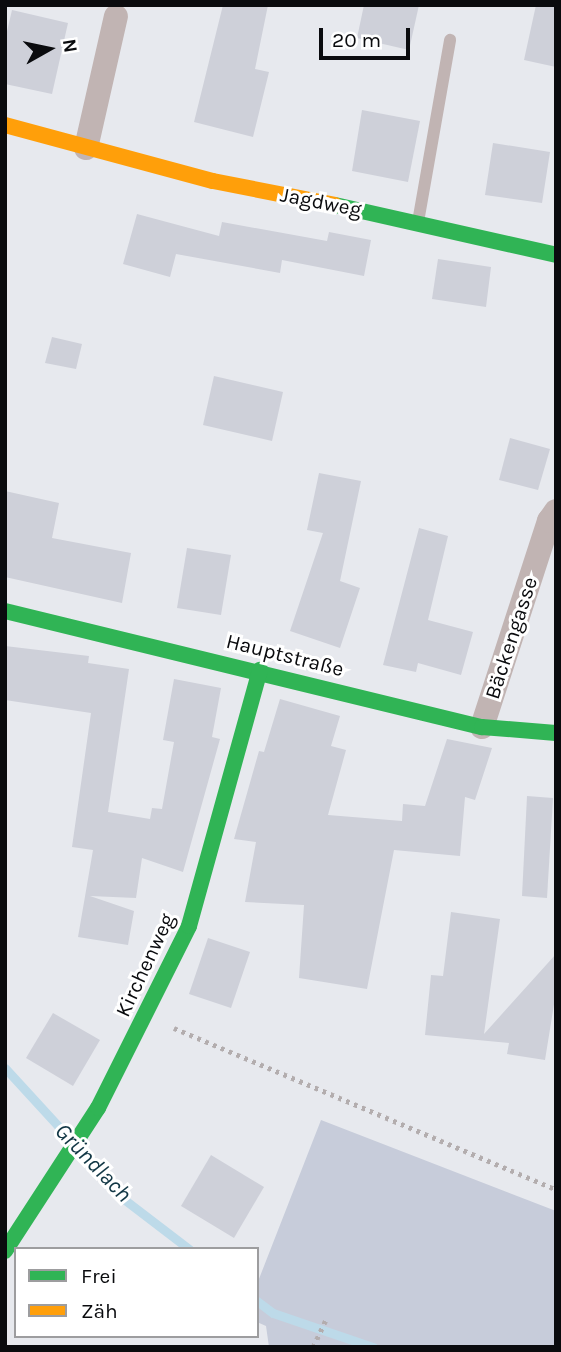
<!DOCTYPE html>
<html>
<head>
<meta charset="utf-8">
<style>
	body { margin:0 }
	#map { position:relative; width:561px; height:1352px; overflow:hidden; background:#e7e9ee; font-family:Karla,sans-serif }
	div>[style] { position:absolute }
	.green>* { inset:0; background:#c7ccda }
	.stream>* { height:9px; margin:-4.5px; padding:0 4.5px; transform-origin:4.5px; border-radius:4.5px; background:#bddae9 }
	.building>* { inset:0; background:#ced0d9 }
	.path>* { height:4.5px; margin-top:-2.25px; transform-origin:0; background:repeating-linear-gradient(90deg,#b3adae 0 3.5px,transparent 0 8.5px) }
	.lane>* { height:12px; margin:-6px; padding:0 6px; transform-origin:6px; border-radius:6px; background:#c1b4b3 }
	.street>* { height:24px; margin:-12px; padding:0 12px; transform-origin:12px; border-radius:12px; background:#c1b4b3 }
	.fast>* { height:16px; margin:-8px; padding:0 8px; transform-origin:8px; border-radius:8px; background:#30b455 }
	.slow>* { height:16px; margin:-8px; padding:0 8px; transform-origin:8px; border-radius:8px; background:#ff9f0a }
	span { translate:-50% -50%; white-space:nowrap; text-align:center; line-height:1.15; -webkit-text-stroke:6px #fff; paint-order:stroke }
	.street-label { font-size:21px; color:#0a0b0e }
	.water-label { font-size:23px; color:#123745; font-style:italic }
	.frame { position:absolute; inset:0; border:7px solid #0a0b0e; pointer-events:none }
	.legend { position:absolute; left:14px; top:1247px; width:245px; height:91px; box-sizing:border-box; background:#fff; border:2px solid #9d9d9f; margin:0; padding:9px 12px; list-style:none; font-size:21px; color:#0a0b0e }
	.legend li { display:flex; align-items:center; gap:14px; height:35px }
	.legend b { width:35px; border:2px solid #9d9d9f }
	.north { position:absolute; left:14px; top:14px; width:70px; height:70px; -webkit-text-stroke:5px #fff; paint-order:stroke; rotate:81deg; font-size:19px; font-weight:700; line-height:28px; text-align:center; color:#0a0b0e }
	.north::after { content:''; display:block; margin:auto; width:24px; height:32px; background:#0a0b0e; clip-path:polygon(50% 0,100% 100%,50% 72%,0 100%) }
	.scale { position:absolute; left:319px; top:28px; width:91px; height:32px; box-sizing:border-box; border:4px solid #0a0b0e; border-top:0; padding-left:9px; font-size:21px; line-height:24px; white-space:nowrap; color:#0a0b0e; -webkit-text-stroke:5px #fff; paint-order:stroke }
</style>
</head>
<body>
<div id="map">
	<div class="green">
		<i style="clip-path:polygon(321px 1120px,556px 1211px,556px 1347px,269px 1347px,266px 1326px,257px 1322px,257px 1284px)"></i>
	</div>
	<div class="stream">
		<i style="left:5px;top:1068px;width:96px;rotate:47.5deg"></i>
		<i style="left:79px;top:1150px;width:63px;rotate:48.2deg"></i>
		<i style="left:121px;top:1197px;width:86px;rotate:37.4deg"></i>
		<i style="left:257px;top:1301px;width:20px;rotate:37deg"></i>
		<i style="left:273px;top:1313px;width:106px;rotate:18.8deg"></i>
	</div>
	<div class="building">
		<i style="clip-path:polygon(223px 5px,268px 5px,255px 69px,269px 72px,253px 137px,194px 122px)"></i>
		<i style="clip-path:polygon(364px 5px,419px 5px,409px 50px,357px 38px)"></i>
		<i style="clip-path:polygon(536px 5px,556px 5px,556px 67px,524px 60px)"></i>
		<i style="clip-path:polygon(12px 10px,68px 23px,52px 94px,5px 84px,5px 40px)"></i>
		<i style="clip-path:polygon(362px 110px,420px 121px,408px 182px,352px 171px)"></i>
		<i style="clip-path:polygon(493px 143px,550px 152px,542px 203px,485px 195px)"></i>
		<i style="clip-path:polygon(137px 214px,219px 236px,222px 222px,327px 241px,329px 232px,371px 240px,364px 276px,282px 260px,280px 273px,176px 254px,170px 277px,123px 264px)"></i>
		<i style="clip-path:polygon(438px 259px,491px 267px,486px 307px,432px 299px)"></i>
		<i style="clip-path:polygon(52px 337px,82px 344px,76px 369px,45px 363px)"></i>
		<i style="clip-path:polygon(214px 376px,283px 392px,272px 441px,203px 425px)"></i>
		<i style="clip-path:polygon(510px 438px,550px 449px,538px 490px,499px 480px)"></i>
		<i style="clip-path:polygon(319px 473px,361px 481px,340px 581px,360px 588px,340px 648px,290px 631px,323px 533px,307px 530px)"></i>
		<i style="clip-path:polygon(5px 491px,59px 503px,52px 538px,131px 553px,122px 603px,5px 577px)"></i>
		<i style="clip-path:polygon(419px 528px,448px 536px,428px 620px,473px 632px,461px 675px,418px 663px,416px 672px,383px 665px)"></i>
		<i style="clip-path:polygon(187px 548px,231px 555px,221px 615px,177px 608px)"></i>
		<i style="clip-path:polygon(5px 646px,89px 656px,88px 663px,129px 669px,108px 812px,150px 819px,152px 808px,162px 809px,174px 742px,163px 740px,174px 679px,221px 688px,212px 737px,220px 739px,183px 872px,142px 858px,136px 898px,90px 896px,134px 911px,128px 945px,78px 937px,93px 850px,72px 847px,91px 713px,5px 700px)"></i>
		<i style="clip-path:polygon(280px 699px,340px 716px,331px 746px,346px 750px,328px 815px,402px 821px,403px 804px,425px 806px,447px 739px,492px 748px,475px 800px,465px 797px,460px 856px,394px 850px,367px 989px,299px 978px,304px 905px,245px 902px,256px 842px,234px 839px,259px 751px,264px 752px)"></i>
		<i style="clip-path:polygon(527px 796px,553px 798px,547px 898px,522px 896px)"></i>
		<i style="clip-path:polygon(451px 912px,500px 919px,484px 1034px,556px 954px,556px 992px,545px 1060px,507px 1054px,509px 1043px,425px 1035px,431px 975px,443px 976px)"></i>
		<i style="clip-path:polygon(208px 938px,250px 952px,231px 1008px,189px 994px)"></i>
		<i style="clip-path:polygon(53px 1013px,100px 1040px,73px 1086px,26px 1058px)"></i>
		<i style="clip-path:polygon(211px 1155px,264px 1187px,234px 1238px,181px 1206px)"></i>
	</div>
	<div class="path">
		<i style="left:174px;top:1028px;width:415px;rotate:22.9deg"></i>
		<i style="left:313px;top:1347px;width:29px;rotate:-65deg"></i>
	</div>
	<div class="lane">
		<i style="left:418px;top:222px;width:185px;rotate:-80deg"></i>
	</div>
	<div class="street">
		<i style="left:86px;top:148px;width:135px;rotate:-77.2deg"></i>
		<i style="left:482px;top:727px;width:217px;rotate:-72deg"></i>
		<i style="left:549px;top:521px;width:12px;rotate:-55deg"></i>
	</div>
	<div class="fast">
		<i style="left:335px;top:205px;width:227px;rotate:12.7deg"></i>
		<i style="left:5px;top:611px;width:491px;rotate:13.7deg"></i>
		<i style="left:482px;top:727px;width:74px;rotate:4.6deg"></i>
		<i style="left:5px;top:1251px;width:171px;rotate:-57deg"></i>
		<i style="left:98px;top:1108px;width:203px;rotate:-63.4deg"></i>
		<i style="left:189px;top:926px;width:266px;rotate:-74.5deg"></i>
	</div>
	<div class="slow">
		<i style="left:5px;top:125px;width:215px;rotate:15.1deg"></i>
		<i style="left:213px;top:181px;width:124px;rotate:11.1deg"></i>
	</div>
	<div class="street-label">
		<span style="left:321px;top:202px;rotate:11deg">Jagdweg</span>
		<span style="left:511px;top:638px;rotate:-72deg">Bäckengasse</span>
		<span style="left:285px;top:655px;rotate:14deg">Hauptstraße</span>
		<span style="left:145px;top:965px;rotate:-65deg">Kirchenweg</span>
	</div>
	<div class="water-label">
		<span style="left:93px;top:1163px;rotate:46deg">Gründlach</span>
	</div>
	<div class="frame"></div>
	<ul class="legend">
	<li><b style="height:9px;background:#30b455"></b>Frei</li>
	<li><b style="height:9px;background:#ff9f0a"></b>Zäh</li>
	</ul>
	<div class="north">N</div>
	<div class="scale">20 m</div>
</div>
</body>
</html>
